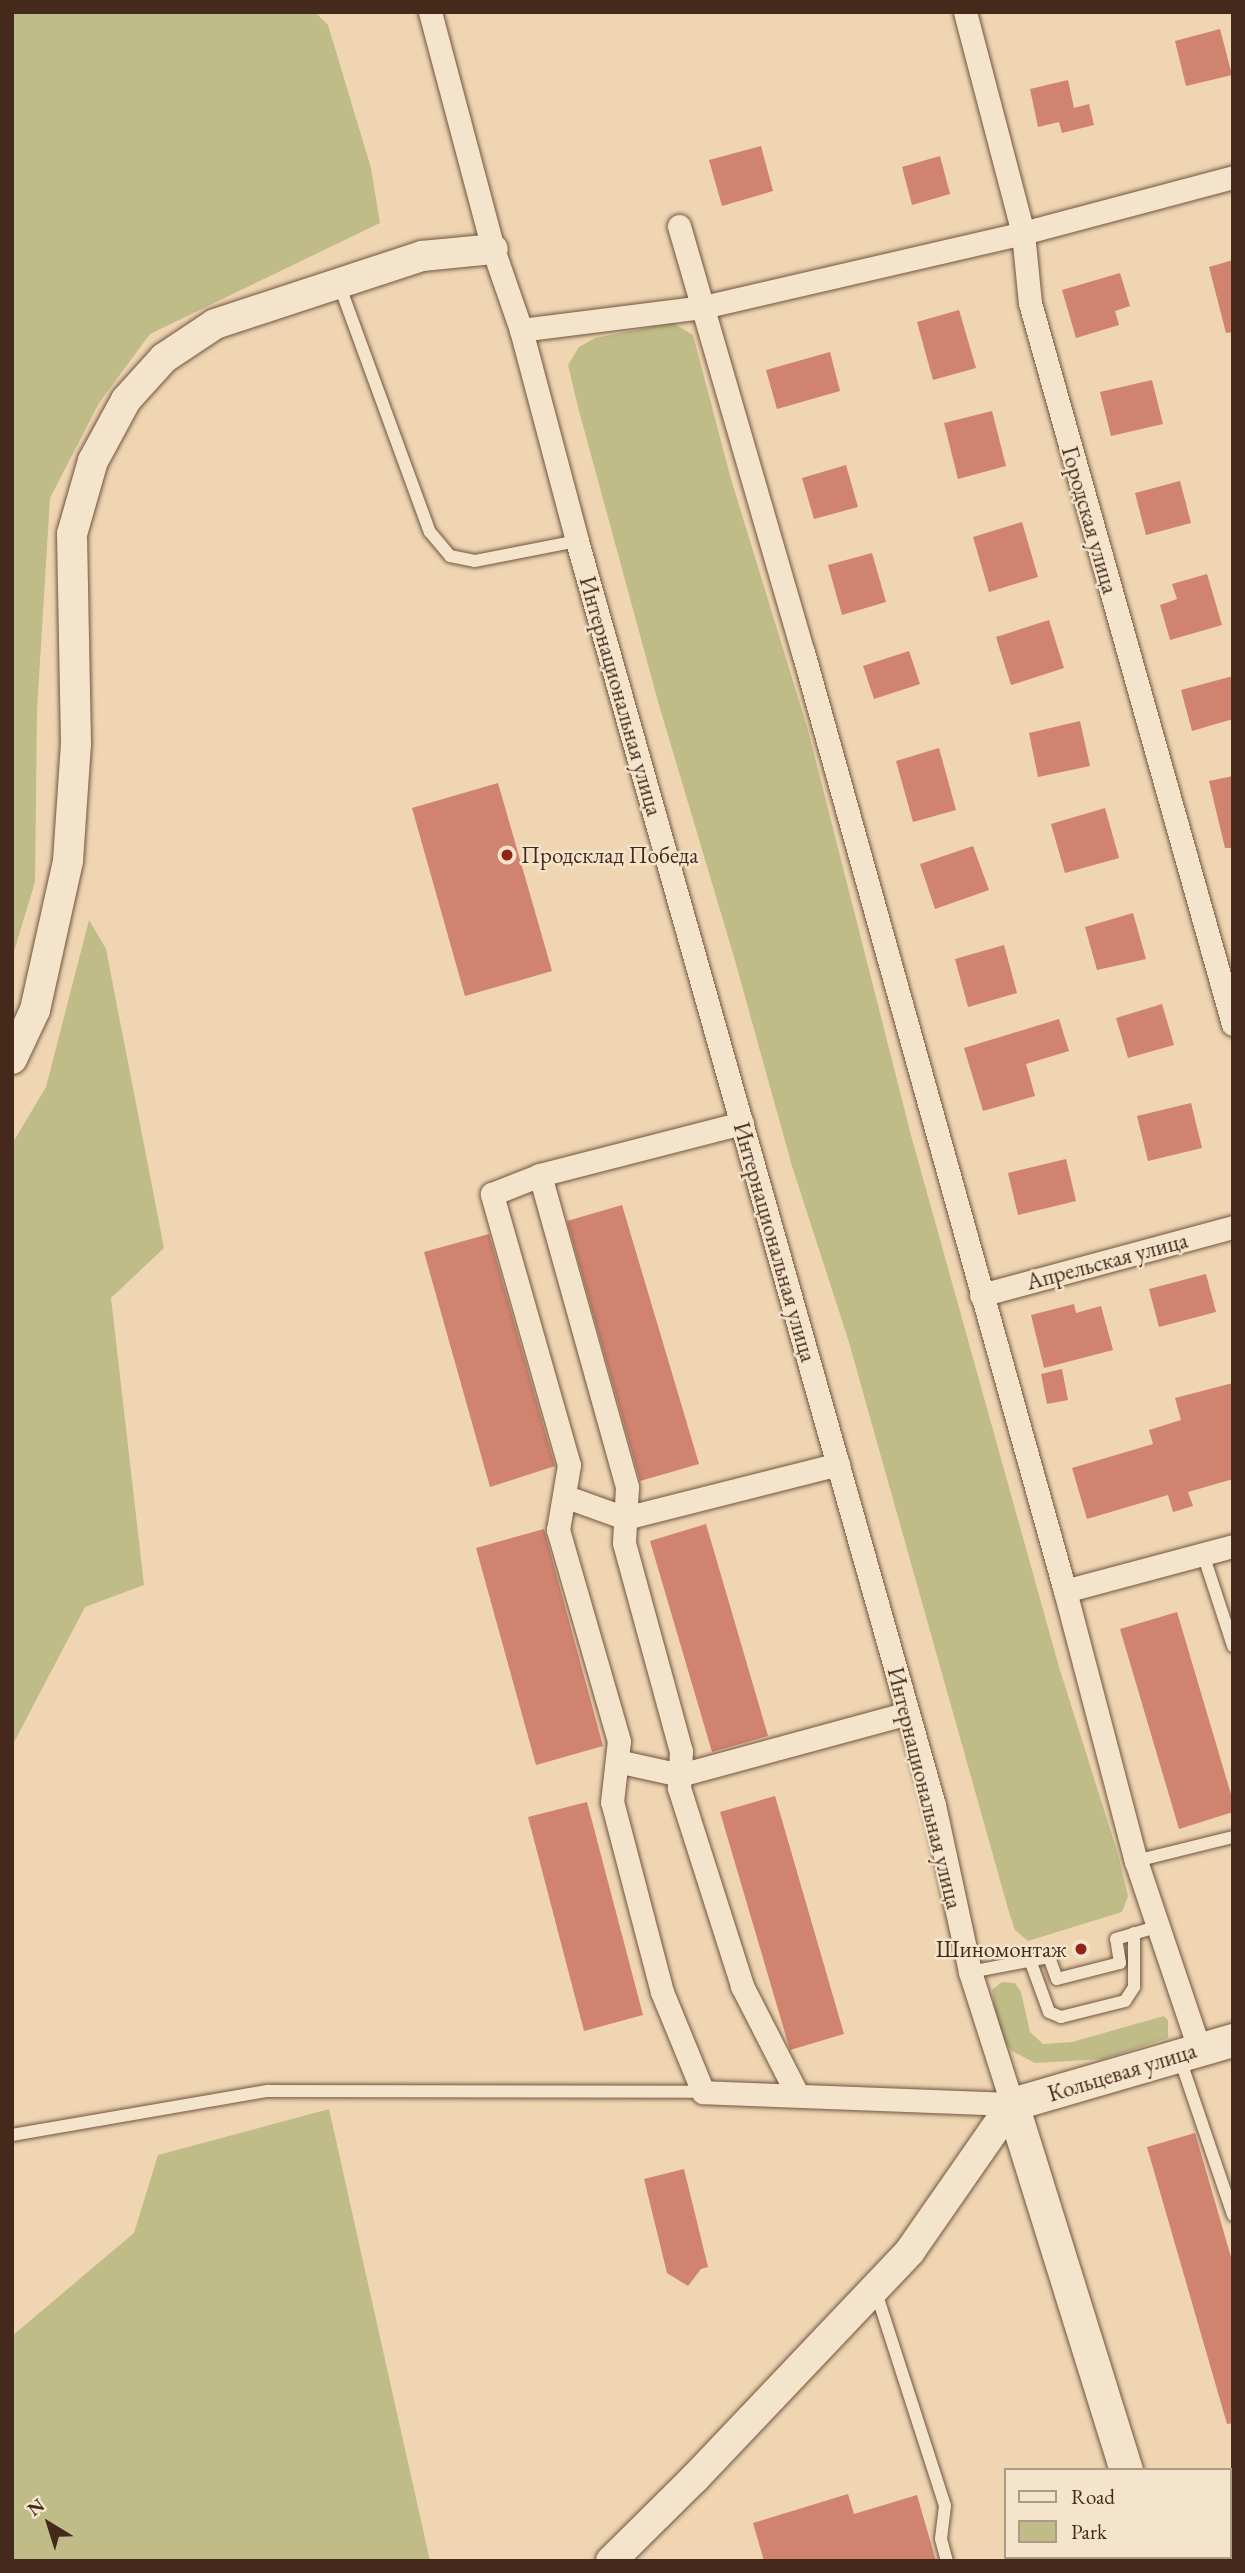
<!DOCTYPE html>
<html>
<head>
<meta charset="utf-8">
<style>
	body { margin:0 }
	#map { position:relative; width:1245px; height:2573px; overflow:hidden; background:#efd5b1; font-family:"EB Garamond",serif }
	div>[style] { position:absolute }
	.green>* { inset:0; background:#bfbc88 }
	.building>* { inset:0; background:#d0836f }
	.roads { filter:drop-shadow(0 0 2px #705541) drop-shadow(0 0 2px #705541) }
	.service>* { height:12px; margin:-6px; padding:0 6px; transform-origin:6px; border-radius:6px; background:#f5e4cc }
	.minor>* { height:23px; margin:-11.5px; padding:0 11.5px; transform-origin:11.5px; border-radius:11.5px; background:#f5e4cc }
	.tertiary>* { height:30px; margin:-15px; padding:0 15px; transform-origin:15px; border-radius:15px; background:#f5e4cc }
	.secondary>* { height:33px; margin:-16.5px; padding:0 16.5px; transform-origin:16.5px; border-radius:16.5px; background:#f5e4cc }
	.dots>* { width:19px; height:19px; translate:-50% -50%; box-sizing:border-box; border:4px solid #f5e4cc; border-radius:50% }
	span { translate:-50% -50%; white-space:nowrap; text-align:center; line-height:1.15; -webkit-text-stroke:5px #f5e4cc; paint-order:stroke }
	.street-label { font-size:23px; color:#452a1c }
	.poi-label { font-size:23px; color:#452a1c }
	.left { translate:0 -50%; text-align:left }
	.right { translate:-100% -50%; text-align:right }
	.frame { position:absolute; inset:0; border:14px solid #452a1c; pointer-events:none }
	.legend { position:absolute; left:1004px; top:2468px; width:228px; height:91px; box-sizing:border-box; background:#f5e4cc; border:2px solid #af9a86; margin:0; padding:9px 12px; list-style:none; font-size:21px; color:#452a1c }
	.legend li { display:flex; align-items:center; gap:14px; height:35px }
	.legend b { width:35px; border:2px solid #af9a86 }
	.north { position:absolute; left:14px; top:2489px; width:70px; height:70px; -webkit-text-stroke:5px #f5e4cc; paint-order:stroke; rotate:322deg; font-size:19px; font-weight:700; line-height:28px; text-align:center; color:#452a1c }
	.north::after { content:''; display:block; margin:auto; width:24px; height:32px; background:#452a1c; clip-path:polygon(50% 0,100% 100%,50% 72%,0 100%) }
</style>
</head>
<body>
<div id="map">
	<div class="green">
		<i style="clip-path:polygon(12px 12px,315px 12px,328px 25px,371px 168px,380px 223px,150px 334px,99px 403px,50px 498px,37px 710px,35px 882px,12px 958px)"></i>
		<i style="clip-path:polygon(673px 323px,693px 335px,731px 479px,808px 730px,912px 1139px,1059px 1667px,1118px 1854px,1128px 1896px,1122px 1912px,1028px 1941px,1015px 1930px,1009px 1912px,848px 1339px,792px 1166px,734px 957px,659px 705px,578px 407px,568px 365px,579px 347px,595px 338px)"></i>
		<i style="clip-path:polygon(89px 920px,106px 949px,164px 1248px,111px 1298px,144px 1585px,85px 1607px,12px 1746px,12px 1144px,46px 1087px)"></i>
		<i style="clip-path:polygon(1002px 1982px,1015px 1983px,1021px 1992px,1030px 2032px,1043px 2044px,1072px 2042px,1164px 2016px,1168px 2020px,1168px 2038px,1103px 2059px,1035px 2063px,1012px 2051px,998px 2035px,992px 1990px)"></i>
		<i style="clip-path:polygon(329px 2109px,430px 2561px,12px 2561px,12px 2336px,134px 2233px,158px 2155px)"></i>
	</div>
	<div class="building">
		<i style="clip-path:polygon(1220px 29px,1232px 75px,1186px 86px,1175px 41px)"></i>
		<i style="clip-path:polygon(1068px 80px,1074px 108px,1089px 104px,1094px 125px,1062px 133px,1059px 122px,1038px 127px,1030px 89px)"></i>
		<i style="clip-path:polygon(761px 146px,773px 191px,722px 206px,709px 160px)"></i>
		<i style="clip-path:polygon(940px 156px,950px 194px,912px 205px,902px 167px)"></i>
		<i style="clip-path:polygon(1233px 260px,1233px 332px,1226px 333px,1209px 267px)"></i>
		<i style="clip-path:polygon(1120px 273px,1130px 306px,1115px 311px,1119px 325px,1076px 338px,1062px 290px)"></i>
		<i style="clip-path:polygon(959px 310px,976px 368px,933px 380px,917px 322px)"></i>
		<i style="clip-path:polygon(830px 352px,840px 391px,777px 409px,766px 370px)"></i>
		<i style="clip-path:polygon(1152px 380px,1163px 424px,1111px 436px,1100px 392px)"></i>
		<i style="clip-path:polygon(992px 411px,1006px 466px,958px 479px,944px 423px)"></i>
		<i style="clip-path:polygon(846px 465px,858px 507px,814px 519px,802px 478px)"></i>
		<i style="clip-path:polygon(1180px 481px,1191px 523px,1146px 535px,1135px 493px)"></i>
		<i style="clip-path:polygon(1022px 522px,1038px 577px,989px 592px,973px 537px)"></i>
		<i style="clip-path:polygon(872px 553px,886px 602px,842px 615px,828px 565px)"></i>
		<i style="clip-path:polygon(1207px 574px,1222px 625px,1170px 640px,1160px 605px,1177px 599px,1172px 584px)"></i>
		<i style="clip-path:polygon(1049px 620px,1064px 668px,1011px 685px,996px 637px)"></i>
		<i style="clip-path:polygon(909px 651px,920px 684px,874px 699px,863px 666px)"></i>
		<i style="clip-path:polygon(1233px 676px,1233px 719px,1192px 731px,1181px 690px)"></i>
		<i style="clip-path:polygon(1080px 721px,1090px 766px,1038px 777px,1029px 733px)"></i>
		<i style="clip-path:polygon(939px 748px,956px 810px,913px 822px,896px 761px)"></i>
		<i style="clip-path:polygon(1233px 776px,1233px 848px,1225px 848px,1209px 781px)"></i>
		<i style="clip-path:polygon(498px 783px,552px 971px,465px 996px,412px 808px)"></i>
		<i style="clip-path:polygon(1105px 808px,1119px 858px,1065px 873px,1051px 824px)"></i>
		<i style="clip-path:polygon(973px 846px,989px 890px,935px 909px,920px 864px)"></i>
		<i style="clip-path:polygon(1133px 913px,1146px 959px,1097px 970px,1085px 927px)"></i>
		<i style="clip-path:polygon(1004px 945px,1017px 993px,968px 1007px,955px 959px)"></i>
		<i style="clip-path:polygon(1162px 1004px,1174px 1045px,1128px 1058px,1116px 1018px)"></i>
		<i style="clip-path:polygon(1059px 1019px,1069px 1051px,1026px 1064px,1035px 1096px,983px 1111px,964px 1048px)"></i>
		<i style="clip-path:polygon(1191px 1103px,1202px 1148px,1148px 1161px,1137px 1116px)"></i>
		<i style="clip-path:polygon(1066px 1159px,1076px 1201px,1018px 1215px,1008px 1173px)"></i>
		<i style="clip-path:polygon(622px 1205px,699px 1464px,640px 1481px,567px 1221px)"></i>
		<i style="clip-path:polygon(489px 1234px,555px 1466px,490px 1487px,424px 1252px)"></i>
		<i style="clip-path:polygon(1206px 1274px,1216px 1312px,1159px 1327px,1149px 1289px)"></i>
		<i style="clip-path:polygon(1074px 1304px,1076px 1313px,1101px 1306px,1113px 1350px,1044px 1368px,1031px 1315px)"></i>
		<i style="clip-path:polygon(1062px 1369px,1068px 1400px,1047px 1404px,1041px 1374px)"></i>
		<i style="clip-path:polygon(1233px 1383px,1233px 1479px,1188px 1492px,1193px 1506px,1173px 1512px,1168px 1495px,1087px 1519px,1072px 1468px,1153px 1444px,1149px 1430px,1181px 1420px,1175px 1398px)"></i>
		<i style="clip-path:polygon(706px 1524px,768px 1736px,712px 1752px,650px 1541px)"></i>
		<i style="clip-path:polygon(544px 1529px,603px 1746px,536px 1765px,476px 1548px)"></i>
		<i style="clip-path:polygon(1177px 1612px,1233px 1801px,1233px 1812px,1179px 1829px,1120px 1629px)"></i>
		<i style="clip-path:polygon(775px 1796px,844px 2034px,790px 2050px,720px 1812px)"></i>
		<i style="clip-path:polygon(587px 1802px,643px 2015px,584px 2031px,528px 1817px)"></i>
		<i style="clip-path:polygon(1195px 2133px,1233px 2264px,1233px 2423px,1227px 2424px,1147px 2147px)"></i>
		<i style="clip-path:polygon(684px 2169px,708px 2267px,701px 2269px,688px 2286px,667px 2273px,644px 2179px)"></i>
		<i style="clip-path:polygon(848px 2494px,854px 2514px,917px 2495px,936px 2561px,764px 2561px,753px 2523px)"></i>
	</div>
	<div class="roads">
		<div class="service">
			<i style="left:339px;top:284px;width:264px;rotate:69.9deg"></i>
			<i style="left:430px;top:532px;width:31px;rotate:50deg"></i>
			<i style="left:450px;top:556px;width:25px;rotate:11deg"></i>
			<i style="left:475px;top:561px;width:104px;rotate:-11.1deg"></i>
			<i style="left:1203px;top:1554px;width:97px;rotate:71.9deg"></i>
			<i style="left:1136px;top:1861px;width:100px;rotate:-13.9deg"></i>
			<i style="left:1030px;top:1960px;width:55px;rotate:69.9deg"></i>
			<i style="left:1049px;top:2012px;width:13px;rotate:23deg"></i>
			<i style="left:1061px;top:2017px;width:66px;rotate:-14deg"></i>
			<i style="left:1125px;top:2001px;width:17px;rotate:-57deg"></i>
			<i style="left:1134px;top:1987px;width:54px;rotate:-90deg"></i>
			<i style="left:970px;top:1972px;width:80px;rotate:-10.8deg"></i>
			<i style="left:1049px;top:1957px;width:23px;rotate:70deg"></i>
			<i style="left:1057px;top:1979px;width:65px;rotate:-14.3deg"></i>
			<i style="left:1120px;top:1963px;width:24px;rotate:-99deg"></i>
			<i style="left:1116px;top:1939px;width:42px;rotate:-16.7deg"></i>
			<i style="left:1179px;top:2056px;width:168px;rotate:71.2deg"></i>
			<i style="left:12px;top:2135px;width:259px;rotate:-9.8deg"></i>
			<i style="left:267px;top:2091px;width:436px;rotate:0.1deg"></i>
			<i style="left:875px;top:2289px;width:228px;rotate:72.1deg"></i>
			<i style="left:945px;top:2506px;width:33px;rotate:97deg"></i>
			<i style="left:941px;top:2539px;width:23px;rotate:75deg"></i>
		</div>
		<div class="minor">
			<i style="left:430px;top:12px;width:245px;rotate:75.1deg"></i>
			<i style="left:493px;top:249px;width:86px;rotate:70.9deg"></i>
			<i style="left:521px;top:330px;width:218px;rotate:75.1deg"></i>
			<i style="left:577px;top:541px;width:1313px;rotate:74.23deg"></i>
			<i style="left:934px;top:1805px;width:171px;rotate:77.8deg"></i>
			<i style="left:970px;top:1972px;width:139px;rotate:72.3deg"></i>
			<i style="left:1012px;top:2104px;width:309px;rotate:-177.8deg"></i>
			<i style="left:703px;top:2092px;width:108px;rotate:-112.3deg"></i>
			<i style="left:662px;top:1992px;width:196px;rotate:-104.7deg"></i>
			<i style="left:612px;top:1802px;width:61px;rotate:-83.5deg"></i>
			<i style="left:619px;top:1741px;width:220px;rotate:-106.1deg"></i>
			<i style="left:558px;top:1530px;width:66px;rotate:-80.4deg"></i>
			<i style="left:569px;top:1465px;width:282px;rotate:-105.9deg"></i>
			<i style="left:492px;top:1194px;width:52px;rotate:-21.6deg"></i>
			<i style="left:965px;top:12px;width:228px;rotate:75.3deg"></i>
			<i style="left:1023px;top:233px;width:70px;rotate:84.3deg"></i>
			<i style="left:1030px;top:303px;width:749px;rotate:74.28deg"></i>
			<i style="left:679px;top:226px;width:444px;rotate:73.8deg"></i>
			<i style="left:803px;top:652px;width:975px;rotate:74.41deg"></i>
			<i style="left:1065px;top:1591px;width:279px;rotate:75.3deg"></i>
			<i style="left:1136px;top:1861px;width:197px;rotate:71.4deg"></i>
			<i style="left:521px;top:330px;width:183px;rotate:-7.2deg"></i>
			<i style="left:703px;top:307px;width:328px;rotate:-13deg"></i>
			<i style="left:1023px;top:233px;width:217px;rotate:-14.9deg"></i>
			<i style="left:742px;top:1123px;width:209px;rotate:165.6deg"></i>
			<i style="left:540px;top:1175px;width:324px;rotate:74.4deg"></i>
			<i style="left:627px;top:1487px;width:56px;rotate:93.1deg"></i>
			<i style="left:624px;top:1543px;width:216px;rotate:74.7deg"></i>
			<i style="left:681px;top:1751px;width:37px;rotate:93deg"></i>
			<i style="left:679px;top:1788px;width:208px;rotate:72.3deg"></i>
			<i style="left:742px;top:1986px;width:121px;rotate:63deg"></i>
			<i style="left:981px;top:1295px;width:261px;rotate:-15.1deg"></i>
			<i style="left:564px;top:1496px;width:65px;rotate:19.8deg"></i>
			<i style="left:625px;top:1518px;width:220px;rotate:-14.2deg"></i>
			<i style="left:1065px;top:1591px;width:174px;rotate:-15deg"></i>
			<i style="left:617px;top:1761px;width:65px;rotate:12.5deg"></i>
			<i style="left:680px;top:1775px;width:236px;rotate:-15.2deg"></i>
		</div>
		<div class="tertiary">
			<i style="left:12px;top:1059px;width:54px;rotate:-64.9deg"></i>
			<i style="left:35px;top:1010px;width:153px;rotate:-77.5deg"></i>
			<i style="left:68px;top:861px;width:118px;rotate:-86.1deg"></i>
			<i style="left:76px;top:743px;width:209px;rotate:-91.1deg"></i>
			<i style="left:72px;top:534px;width:76px;rotate:-74deg"></i>
			<i style="left:93px;top:461px;width:69px;rotate:-61.6deg"></i>
			<i style="left:126px;top:400px;width:57px;rotate:-47.9deg"></i>
			<i style="left:164px;top:358px;width:61px;rotate:-33.7deg"></i>
			<i style="left:215px;top:324px;width:218px;rotate:-18.2deg"></i>
			<i style="left:422px;top:256px;width:71px;rotate:-5.6deg"></i>
			<i style="left:611px;top:2561px;width:117px;rotate:-44.7deg"></i>
			<i style="left:694px;top:2479px;width:314px;rotate:-46.5deg"></i>
			<i style="left:910px;top:2251px;width:179px;rotate:-55.2deg"></i>
		</div>
		<div class="secondary">
			<i style="left:1126px;top:2470px;width:383px;rotate:-107.3deg"></i>
			<i style="left:1012px;top:2104px;width:230px;rotate:-16.2deg"></i>
			<i style="left:1153px;top:2557px;width:4px;rotate:76deg"></i>
		</div>
	</div>
	<div class="dots">
		<i style="left:507px;top:855px;background:#8f2418"></i>
		<i style="left:1081px;top:1949px;background:#8f2418"></i>
	</div>
	<div class="street-label">
		<span style="left:1090px;top:520px;rotate:74deg">Городская улица</span>
		<span style="left:621px;top:696px;rotate:74deg">Интернациональная улица</span>
		<span style="left:775px;top:1242px;rotate:74deg">Интернациональная улица</span>
		<span style="left:1107px;top:1261px;rotate:-15deg">Апрельская улица</span>
		<span style="left:925px;top:1788px;rotate:76deg">Интернациональная улица</span>
		<span style="left:1122px;top:2072px;rotate:-17deg">Кольцевая улица</span>
	</div>
	<div class="poi-label">
		<span class="left" style="left:521px;top:855px">Продсклад Победа</span>
		<span class="right" style="left:1067px;top:1949px">Шиномонтаж</span>
	</div>
	<div class="frame"></div>
	<ul class="legend">
	<li><b style="height:9px;background:#f5e4cc"></b>Road</li>
	<li><b style="height:19px;background:#bfbc88"></b>Park</li>
	</ul>
	<div class="north">N</div>
</div>
</body>
</html>
